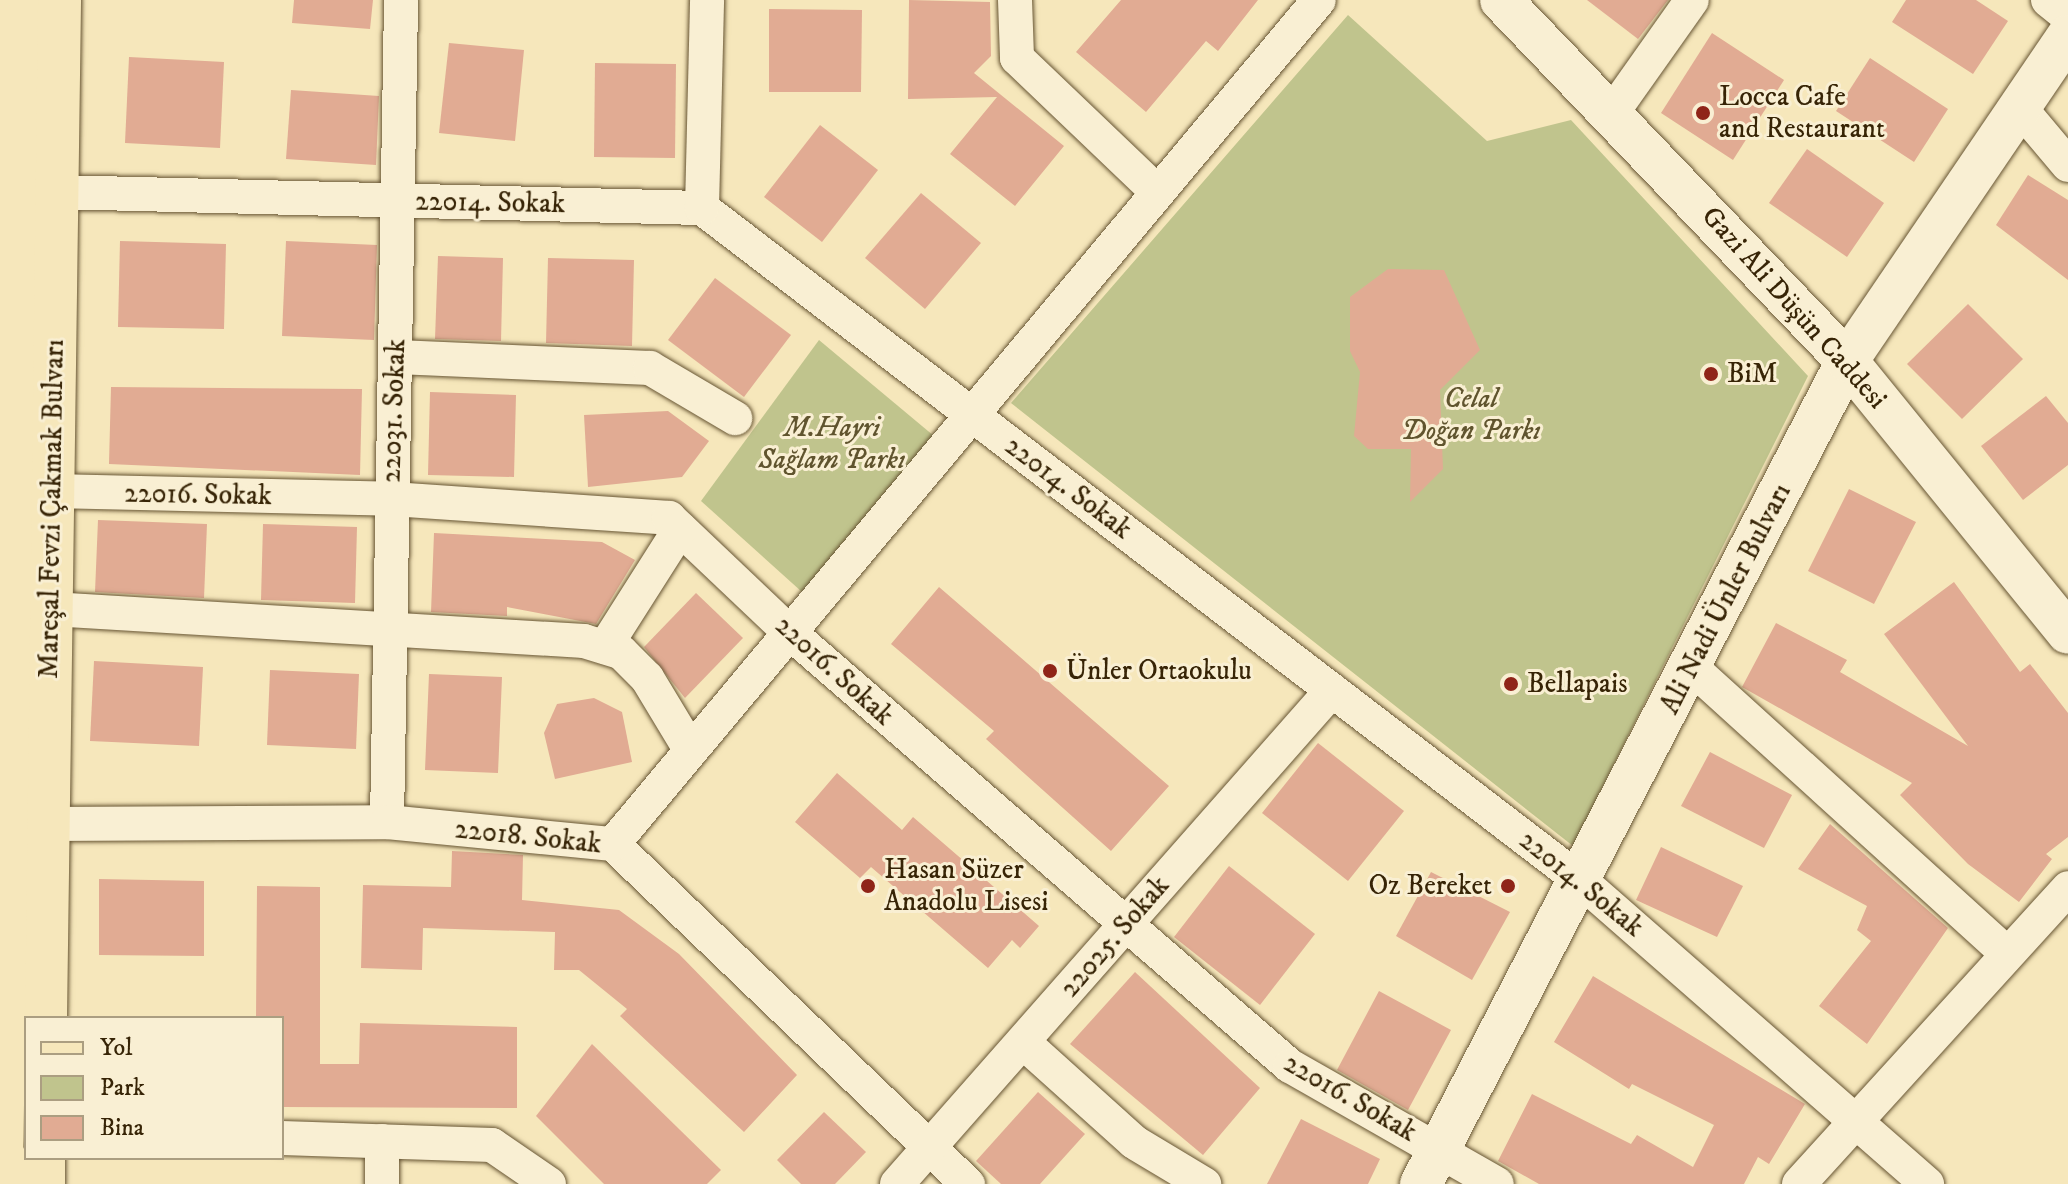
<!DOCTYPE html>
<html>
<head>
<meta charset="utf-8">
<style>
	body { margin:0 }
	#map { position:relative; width:2068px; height:1184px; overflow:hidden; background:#f6e7bb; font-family:"IM FELL DW Pica",serif }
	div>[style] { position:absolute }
	.green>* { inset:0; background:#c0c48d }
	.building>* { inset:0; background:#e1ab93 }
	.roads { filter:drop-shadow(0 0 2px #675533) drop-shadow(0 0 2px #675533) }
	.minor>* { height:34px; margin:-17px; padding:0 17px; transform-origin:17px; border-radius:17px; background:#f9efd3 }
	.tertiary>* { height:42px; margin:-21px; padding:0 21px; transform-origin:21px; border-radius:21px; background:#f9efd3 }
	.primary>* { height:44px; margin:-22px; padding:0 22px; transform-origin:22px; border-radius:22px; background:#f6e7bb }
	.dots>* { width:22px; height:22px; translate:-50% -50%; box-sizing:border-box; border:4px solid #f9efd3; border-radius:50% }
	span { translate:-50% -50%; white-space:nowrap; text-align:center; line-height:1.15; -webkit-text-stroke:6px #f9efd3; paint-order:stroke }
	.poi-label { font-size:28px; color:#372406 }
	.left { translate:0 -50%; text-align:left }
	.right { translate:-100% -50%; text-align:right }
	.street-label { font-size:28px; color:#372406 }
	.park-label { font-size:28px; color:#60542e; font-style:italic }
	.legend { position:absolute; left:24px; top:1016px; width:260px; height:144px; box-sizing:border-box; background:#f9efd3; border:2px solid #ab9e81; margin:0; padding:10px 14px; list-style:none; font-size:24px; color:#372406 }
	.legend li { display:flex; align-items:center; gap:16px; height:40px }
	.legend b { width:40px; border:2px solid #ab9e81 }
</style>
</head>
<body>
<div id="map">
	<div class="green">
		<i style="clip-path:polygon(1348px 15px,1487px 141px,1571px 120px,1808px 376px,1573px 846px,1011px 403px)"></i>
		<i style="clip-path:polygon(819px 340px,934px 436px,802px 592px,701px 501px)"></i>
	</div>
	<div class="building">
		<i style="clip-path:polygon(294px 0,373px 0,370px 29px,292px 23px)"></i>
		<i style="clip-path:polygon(909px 0,990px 2px,991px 56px,974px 73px,1064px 146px,1015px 206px,950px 154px,997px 97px,908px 99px)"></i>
		<i style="clip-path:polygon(1121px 0,1258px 0,1218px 51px,1206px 41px,1146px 112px,1076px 52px)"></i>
		<i style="clip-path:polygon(1587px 0,1668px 0,1638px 39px)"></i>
		<i style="clip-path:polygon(1906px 0,1976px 0,2008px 21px,1973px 74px,1892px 22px)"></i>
		<i style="clip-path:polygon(769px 9px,862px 10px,861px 92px,769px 92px)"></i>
		<i style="clip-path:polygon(1712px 33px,1784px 80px,1733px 160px,1661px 113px)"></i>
		<i style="clip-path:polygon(449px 43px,524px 50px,515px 141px,439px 133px)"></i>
		<i style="clip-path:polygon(129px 57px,224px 62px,220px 148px,125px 143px)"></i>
		<i style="clip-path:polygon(1870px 58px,1948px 109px,1914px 162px,1836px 111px)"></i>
		<i style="clip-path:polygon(595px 63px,676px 64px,675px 158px,594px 157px)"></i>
		<i style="clip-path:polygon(291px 90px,379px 96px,376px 165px,286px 159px)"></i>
		<i style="clip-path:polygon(820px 125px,878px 170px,822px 242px,764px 197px)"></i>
		<i style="clip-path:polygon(1807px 149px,1884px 203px,1847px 257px,1769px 203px)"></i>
		<i style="clip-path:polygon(2028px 175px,2068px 200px,2068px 280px,1996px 225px)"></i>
		<i style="clip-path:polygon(921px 193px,981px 243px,925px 309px,865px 258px)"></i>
		<i style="clip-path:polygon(120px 241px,226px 244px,224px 329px,118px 327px)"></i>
		<i style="clip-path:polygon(286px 241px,377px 245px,374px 340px,282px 336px)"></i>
		<i style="clip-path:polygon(438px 256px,503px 258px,501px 341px,435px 339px)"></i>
		<i style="clip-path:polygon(548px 258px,634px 260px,632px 346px,546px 343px)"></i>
		<i style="clip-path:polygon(1388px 269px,1444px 270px,1480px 350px,1440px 390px,1443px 469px,1410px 502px,1411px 449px,1368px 449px,1354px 436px,1360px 372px,1350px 351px,1350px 297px)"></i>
		<i style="clip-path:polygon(715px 278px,791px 335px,744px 397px,668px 340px)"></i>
		<i style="clip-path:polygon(1968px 304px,2023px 359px,1962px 419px,1907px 364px)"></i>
		<i style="clip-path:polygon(111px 387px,362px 389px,360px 475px,109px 464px)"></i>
		<i style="clip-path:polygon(430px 392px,516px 395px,514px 477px,428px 475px)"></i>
		<i style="clip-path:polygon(2046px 396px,2068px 423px,2068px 465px,2023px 500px,1981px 446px)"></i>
		<i style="clip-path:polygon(668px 411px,709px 441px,682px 477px,588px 487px,584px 415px)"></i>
		<i style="clip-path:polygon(1849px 489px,1916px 522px,1874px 604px,1808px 571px)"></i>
		<i style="clip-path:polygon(98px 520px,207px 524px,204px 598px,95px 592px)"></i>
		<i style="clip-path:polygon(263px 524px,357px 527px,355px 603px,261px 600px)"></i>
		<i style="clip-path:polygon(434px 533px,602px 542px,635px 560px,596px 624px,507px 607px,507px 616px,431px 612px)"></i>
		<i style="clip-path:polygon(1954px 582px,2020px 672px,2030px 664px,2068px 713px,2068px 837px,2046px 854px,2052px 859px,2019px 902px,1968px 864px,1900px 795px,1912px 783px,1742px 687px,1776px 623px,1847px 660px,1840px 672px,1968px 746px,1884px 634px)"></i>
		<i style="clip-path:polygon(939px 587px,1169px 786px,1111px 851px,986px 739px,994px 731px,891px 644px)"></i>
		<i style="clip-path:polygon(696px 593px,743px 638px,685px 698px,644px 647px)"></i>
		<i style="clip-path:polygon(94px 661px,203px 667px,199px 746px,90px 741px)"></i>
		<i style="clip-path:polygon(270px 670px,359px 674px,356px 749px,267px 745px)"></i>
		<i style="clip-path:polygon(429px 674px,502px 677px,498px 773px,425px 770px)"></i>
		<i style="clip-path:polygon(594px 698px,622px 712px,632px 762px,555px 779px,544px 733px,557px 704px)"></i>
		<i style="clip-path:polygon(1318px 743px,1404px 811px,1348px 881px,1262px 813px)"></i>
		<i style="clip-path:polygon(1710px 752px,1792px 795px,1764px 848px,1681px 806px)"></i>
		<i style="clip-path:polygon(837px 773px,902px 830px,913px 817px,1039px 926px,1020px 948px,1012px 940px,988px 968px,871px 867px,860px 878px,795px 822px)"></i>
		<i style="clip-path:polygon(1830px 824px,1948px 928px,1867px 1044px,1819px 1006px,1871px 941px,1857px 930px,1867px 906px,1798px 869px)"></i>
		<i style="clip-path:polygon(1661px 847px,1743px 886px,1717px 937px,1636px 900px)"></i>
		<i style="clip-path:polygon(452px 851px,523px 855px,522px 900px,619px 910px,679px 954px,797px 1075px,744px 1132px,620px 1016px,627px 1009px,579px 970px,554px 970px,555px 932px,423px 928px,422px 970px,361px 968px,363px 885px,451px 887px)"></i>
		<i style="clip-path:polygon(1229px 866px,1315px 934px,1260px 1005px,1174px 937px)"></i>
		<i style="clip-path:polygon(1431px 872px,1510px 912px,1472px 980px,1396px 936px)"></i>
		<i style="clip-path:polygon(99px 879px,204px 881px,204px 956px,99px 955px)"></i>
		<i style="clip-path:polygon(257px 886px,320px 887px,320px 1064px,359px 1064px,360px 1023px,517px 1027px,517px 1108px,282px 1107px,282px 1018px,256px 1018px)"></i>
		<i style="clip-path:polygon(1135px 972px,1260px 1088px,1203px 1155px,1070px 1044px)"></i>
		<i style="clip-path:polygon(1593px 976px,1805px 1104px,1769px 1164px,1758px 1157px,1744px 1184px,1539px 1184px,1498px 1161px,1532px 1094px,1631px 1144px,1637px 1135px,1693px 1167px,1714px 1125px,1632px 1084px,1629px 1089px,1554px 1042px)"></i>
		<i style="clip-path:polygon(1379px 991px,1451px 1030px,1408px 1110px,1337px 1070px)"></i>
		<i style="clip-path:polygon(592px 1044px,721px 1170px,707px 1184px,604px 1184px,536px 1116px)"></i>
		<i style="clip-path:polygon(1038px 1092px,1085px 1134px,1040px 1184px,1001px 1184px,976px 1161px)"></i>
		<i style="clip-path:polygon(824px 1112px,866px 1152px,835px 1184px,801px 1184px,777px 1160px)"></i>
		<i style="clip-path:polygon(1301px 1119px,1380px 1159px,1368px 1184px,1267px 1184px)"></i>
	</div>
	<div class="roads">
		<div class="minor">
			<i style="left:1015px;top:0;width:58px;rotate:88deg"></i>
			<i style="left:1017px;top:58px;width:194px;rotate:43.7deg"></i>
			<i style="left:2048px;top:0;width:26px;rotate:39deg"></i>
			<i style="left:2021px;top:109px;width:73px;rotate:50deg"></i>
			<i style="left:1612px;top:113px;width:138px;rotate:-54.7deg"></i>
			<i style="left:56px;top:192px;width:646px;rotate:1.42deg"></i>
			<i style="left:702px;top:208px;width:1107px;rotate:37.44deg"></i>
			<i style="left:1581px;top:881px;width:460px;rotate:41.2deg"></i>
			<i style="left:702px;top:208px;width:208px;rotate:-88.6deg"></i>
			<i style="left:397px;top:357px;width:253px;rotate:2.5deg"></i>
			<i style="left:650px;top:368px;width:99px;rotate:30.5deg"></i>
			<i style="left:52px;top:491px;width:340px;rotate:1.3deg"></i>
			<i style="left:392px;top:499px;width:278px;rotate:3.9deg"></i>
			<i style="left:669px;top:518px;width:166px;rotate:43.5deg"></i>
			<i style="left:789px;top:632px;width:663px;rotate:40.9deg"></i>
			<i style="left:1290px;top:1066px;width:238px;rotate:29.7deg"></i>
			<i style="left:51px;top:609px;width:534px;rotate:3.44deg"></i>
			<i style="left:584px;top:641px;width:39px;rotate:17deg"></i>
			<i style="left:621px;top:652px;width:37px;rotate:45deg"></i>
			<i style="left:647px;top:678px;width:85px;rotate:58.9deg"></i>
			<i style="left:605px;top:647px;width:140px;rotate:-57.6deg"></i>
			<i style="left:1691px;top:667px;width:427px;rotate:42.2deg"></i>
			<i style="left:387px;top:822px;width:822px;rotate:-89.02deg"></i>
			<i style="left:48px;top:824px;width:339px;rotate:-0.3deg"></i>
			<i style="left:387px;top:822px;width:227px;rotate:5.6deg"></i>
			<i style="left:613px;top:844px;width:492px;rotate:43.8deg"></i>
			<i style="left:613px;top:844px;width:1100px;rotate:-50.09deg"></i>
			<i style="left:1023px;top:1042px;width:149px;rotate:42deg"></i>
			<i style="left:1134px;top:1142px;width:82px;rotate:31deg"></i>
			<i style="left:282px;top:1138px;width:210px;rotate:1.9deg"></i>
			<i style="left:492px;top:1145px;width:69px;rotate:34.4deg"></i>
			<i style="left:382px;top:1184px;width:43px;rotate:-90deg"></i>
			<i style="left:897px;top:1184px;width:658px;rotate:-48.63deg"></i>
			<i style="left:1799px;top:1184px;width:400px;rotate:-47.7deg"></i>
		</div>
		<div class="tertiary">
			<i style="left:1501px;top:0;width:500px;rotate:46.22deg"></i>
			<i style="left:1847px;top:361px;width:350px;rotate:50.9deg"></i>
			<i style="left:1421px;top:1184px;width:927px;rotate:-62.63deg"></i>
			<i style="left:1847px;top:361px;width:393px;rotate:-55.8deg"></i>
		</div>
		<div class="primary">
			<i style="left:45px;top:1018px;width:1018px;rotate:-89.21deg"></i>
			<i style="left:1px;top:1184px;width:1184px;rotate:-89.27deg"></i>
			<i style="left:43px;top:1184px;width:26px;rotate:-90deg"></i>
		</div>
	</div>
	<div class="dots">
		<i style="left:1703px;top:113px;background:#8f2418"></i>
		<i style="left:1711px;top:374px;background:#8f2418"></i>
		<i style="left:1050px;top:671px;background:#8f2418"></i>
		<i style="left:1511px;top:684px;background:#8f2418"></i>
		<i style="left:868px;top:886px;background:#8f2418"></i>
		<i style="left:1508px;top:886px;background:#8f2418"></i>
	</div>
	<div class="poi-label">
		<span class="left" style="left:1719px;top:113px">Locca Cafe<br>and Restaurant</span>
		<span class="left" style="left:1727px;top:374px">BiM</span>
		<span class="left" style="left:1066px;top:671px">Ünler Ortaokulu</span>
		<span class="left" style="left:1527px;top:684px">Bellapais</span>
		<span class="left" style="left:884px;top:886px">Hasan Süzer<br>Anadolu Lisesi</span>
		<span class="right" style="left:1492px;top:886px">Oz Bereket</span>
	</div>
	<div class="street-label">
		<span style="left:490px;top:203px;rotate:1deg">22014. Sokak</span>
		<span style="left:1794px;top:308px;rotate:48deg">Gazi Ali Düşün Caddesi</span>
		<span style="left:394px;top:411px;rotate:-88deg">22031. Sokak</span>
		<span style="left:1068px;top:488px;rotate:37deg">22014. Sokak</span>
		<span style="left:198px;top:495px;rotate:1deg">22016. Sokak</span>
		<span style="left:52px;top:509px;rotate:-89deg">Mareşal Fevzi Çakmak Bulvarı</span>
		<span style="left:1726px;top:599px;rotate:-63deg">Ali Nadi Ünler Bulvarı</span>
		<span style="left:834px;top:671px;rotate:42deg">22016. Sokak</span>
		<span style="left:528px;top:837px;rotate:6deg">22018. Sokak</span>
		<span style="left:1581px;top:884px;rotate:39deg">22014. Sokak</span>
		<span style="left:1115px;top:937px;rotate:-49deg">22025. Sokak</span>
		<span style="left:1350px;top:1098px;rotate:30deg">22016. Sokak</span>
	</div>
	<div class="park-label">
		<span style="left:1471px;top:415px">Celal<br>Doğan Parkı</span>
		<span style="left:832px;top:444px">M.Hayri<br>Sağlam Parkı</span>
	</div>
	<ul class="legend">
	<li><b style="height:10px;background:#f6e7bb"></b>Yol</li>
	<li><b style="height:22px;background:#c0c48d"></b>Park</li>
	<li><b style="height:22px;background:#e1ab93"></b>Bina</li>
	</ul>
</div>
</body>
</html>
